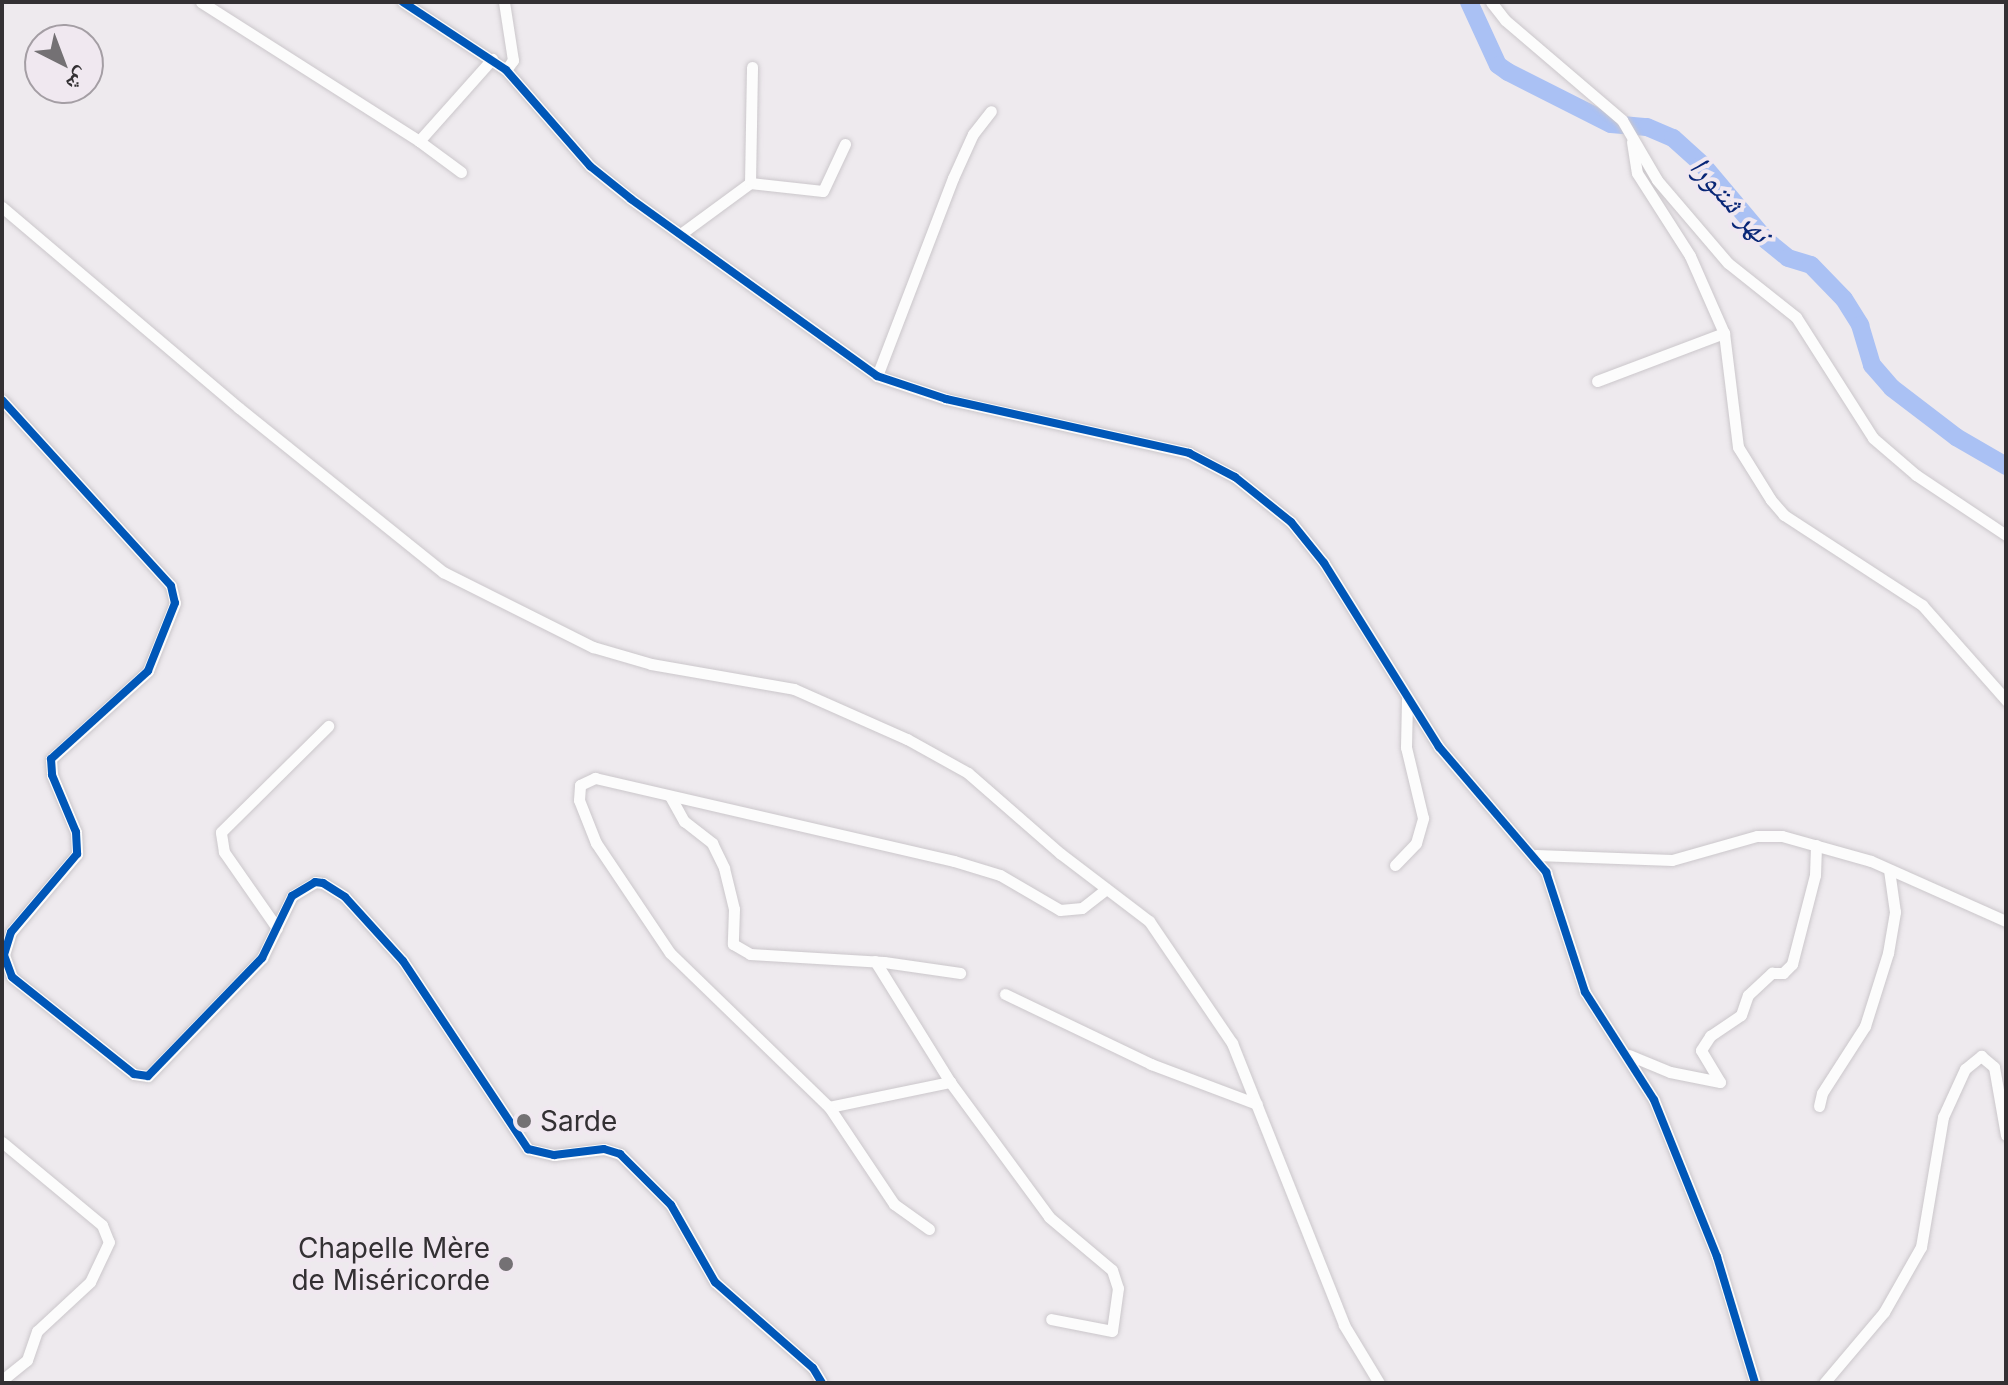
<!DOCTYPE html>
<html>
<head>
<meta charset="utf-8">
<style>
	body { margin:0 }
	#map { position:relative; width:2008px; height:1385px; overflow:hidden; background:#eeeaee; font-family:Inter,"Noto Naskh Arabic",sans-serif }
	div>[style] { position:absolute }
	.river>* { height:18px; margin:-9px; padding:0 9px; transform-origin:9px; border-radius:9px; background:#aac1f4 }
	.roads { filter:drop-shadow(0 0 2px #cbc7cb) drop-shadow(0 0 2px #cbc7cb) }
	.minor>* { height:11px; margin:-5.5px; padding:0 5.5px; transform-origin:5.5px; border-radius:5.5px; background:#fcfcfc }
	.cycleway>* { height:8px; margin:-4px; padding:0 4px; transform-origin:4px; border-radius:4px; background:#0057b8 }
	.dots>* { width:22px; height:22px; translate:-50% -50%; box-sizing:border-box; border:4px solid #f0e8f0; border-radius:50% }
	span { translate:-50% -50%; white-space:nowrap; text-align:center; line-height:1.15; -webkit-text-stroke:8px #f0e8f0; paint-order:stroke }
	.poi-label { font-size:28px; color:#333033 }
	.left { translate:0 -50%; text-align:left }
	.right { translate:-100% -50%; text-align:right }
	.water-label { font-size:30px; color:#082676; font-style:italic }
	.frame { position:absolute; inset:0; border:4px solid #333033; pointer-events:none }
	.north { position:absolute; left:24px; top:24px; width:80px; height:80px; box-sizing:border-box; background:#f0e8f0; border:2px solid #a49ea4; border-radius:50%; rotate:138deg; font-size:22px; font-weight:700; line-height:32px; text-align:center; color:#333033 }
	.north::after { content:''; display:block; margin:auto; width:28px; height:36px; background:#747174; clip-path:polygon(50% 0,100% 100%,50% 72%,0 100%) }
</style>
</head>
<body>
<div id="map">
	<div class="river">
		<i style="left:1469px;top:2px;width:69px;rotate:65.3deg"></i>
		<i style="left:1498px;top:65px;width:12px;rotate:35deg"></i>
		<i style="left:1508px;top:72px;width:115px;rotate:26.8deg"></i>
		<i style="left:1611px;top:124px;width:36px;rotate:5deg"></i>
		<i style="left:1647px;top:127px;width:28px;rotate:23deg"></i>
		<i style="left:1673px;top:138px;width:39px;rotate:42deg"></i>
		<i style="left:1702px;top:164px;width:99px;rotate:49.9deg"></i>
		<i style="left:1766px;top:240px;width:28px;rotate:39deg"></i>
		<i style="left:1788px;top:258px;width:24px;rotate:17deg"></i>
		<i style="left:1811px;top:265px;width:47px;rotate:45.9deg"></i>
		<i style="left:1844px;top:299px;width:31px;rotate:58deg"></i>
		<i style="left:1860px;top:325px;width:42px;rotate:73.3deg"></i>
		<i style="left:1872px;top:365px;width:30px;rotate:49deg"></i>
		<i style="left:1892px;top:388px;width:81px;rotate:37.4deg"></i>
		<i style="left:1956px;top:437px;width:58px;rotate:30.1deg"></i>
	</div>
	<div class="roads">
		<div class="minor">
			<i style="left:201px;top:2px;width:259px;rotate:32.5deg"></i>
			<i style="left:403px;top:2px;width:123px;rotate:33.4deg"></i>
			<i style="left:506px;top:70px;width:128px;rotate:48.8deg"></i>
			<i style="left:590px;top:166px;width:53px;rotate:38.8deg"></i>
			<i style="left:631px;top:199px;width:303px;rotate:35.7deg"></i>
			<i style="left:877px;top:376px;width:73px;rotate:18.4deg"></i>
			<i style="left:946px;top:399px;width:249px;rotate:12.5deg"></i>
			<i style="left:1189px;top:453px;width:52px;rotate:27.6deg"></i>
			<i style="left:1235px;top:477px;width:72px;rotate:38.8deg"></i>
			<i style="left:1291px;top:522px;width:53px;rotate:51.2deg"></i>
			<i style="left:1324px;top:563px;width:217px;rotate:58deg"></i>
			<i style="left:1439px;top:747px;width:165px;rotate:49.4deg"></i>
			<i style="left:1546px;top:872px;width:126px;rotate:72deg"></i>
			<i style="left:1585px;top:992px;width:128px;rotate:57.4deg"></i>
			<i style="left:1654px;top:1100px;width:169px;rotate:68.1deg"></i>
			<i style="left:1717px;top:1257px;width:132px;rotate:73.2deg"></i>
			<i style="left:504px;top:2px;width:59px;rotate:81.2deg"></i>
			<i style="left:513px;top:60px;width:12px;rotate:125deg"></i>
			<i style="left:1491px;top:2px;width:23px;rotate:52deg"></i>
			<i style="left:1505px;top:20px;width:154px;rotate:40.5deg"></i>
			<i style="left:1622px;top:120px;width:69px;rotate:59.7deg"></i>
			<i style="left:1657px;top:180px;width:109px;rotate:49.5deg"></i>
			<i style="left:1728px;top:263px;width:87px;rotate:38.5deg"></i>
			<i style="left:1796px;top:317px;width:143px;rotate:57.5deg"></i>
			<i style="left:1873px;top:438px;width:57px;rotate:40.7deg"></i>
			<i style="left:1916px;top:475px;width:108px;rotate:33.7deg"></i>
			<i style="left:1632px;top:142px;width:31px;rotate:81deg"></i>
			<i style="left:1637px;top:173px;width:98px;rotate:57.4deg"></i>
			<i style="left:1690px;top:256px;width:84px;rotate:66.2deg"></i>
			<i style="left:461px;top:172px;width:52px;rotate:-143.6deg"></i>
			<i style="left:419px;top:141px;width:110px;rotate:-48.3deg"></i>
			<i style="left:750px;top:183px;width:73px;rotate:6.3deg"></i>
			<i style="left:823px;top:191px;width:52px;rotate:-64.9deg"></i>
			<i style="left:2px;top:207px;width:311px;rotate:40.3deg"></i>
			<i style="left:239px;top:408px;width:262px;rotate:38.8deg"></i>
			<i style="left:443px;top:572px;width:168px;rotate:26.6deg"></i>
			<i style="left:593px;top:647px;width:60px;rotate:16.3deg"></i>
			<i style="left:651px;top:664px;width:145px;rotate:9.9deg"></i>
			<i style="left:794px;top:689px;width:124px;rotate:23.9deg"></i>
			<i style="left:907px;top:739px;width:70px;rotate:29.1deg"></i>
			<i style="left:968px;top:773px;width:123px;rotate:41.1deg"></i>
			<i style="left:1061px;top:854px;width:111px;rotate:37.3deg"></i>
			<i style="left:1149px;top:921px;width:148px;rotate:55.8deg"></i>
			<i style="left:1232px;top:1043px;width:303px;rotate:68.3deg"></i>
			<i style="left:1344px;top:1325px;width:68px;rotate:58.9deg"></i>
			<i style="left:682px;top:233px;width:84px;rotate:-36.3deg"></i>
			<i style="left:750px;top:183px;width:116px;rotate:-89deg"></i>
			<i style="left:877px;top:376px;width:212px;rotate:-69deg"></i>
			<i style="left:953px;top:178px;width:48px;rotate:-65.6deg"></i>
			<i style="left:973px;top:134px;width:29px;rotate:-52deg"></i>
			<i style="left:1597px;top:381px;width:136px;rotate:-20.7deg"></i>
			<i style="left:1724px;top:333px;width:115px;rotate:83deg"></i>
			<i style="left:1738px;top:447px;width:62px;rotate:58.1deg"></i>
			<i style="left:1771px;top:500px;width:20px;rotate:49deg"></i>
			<i style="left:1784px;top:515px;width:165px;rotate:33.1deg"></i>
			<i style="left:1922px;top:605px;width:127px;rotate:48.5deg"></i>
			<i style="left:2px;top:400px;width:251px;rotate:47.7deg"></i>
			<i style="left:171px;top:586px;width:17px;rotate:77deg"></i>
			<i style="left:175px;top:603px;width:73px;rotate:111.7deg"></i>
			<i style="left:148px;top:671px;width:131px;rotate:137.8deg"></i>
			<i style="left:51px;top:759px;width:16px;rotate:86deg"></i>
			<i style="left:52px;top:775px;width:62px;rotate:67.2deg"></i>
			<i style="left:76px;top:832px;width:22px;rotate:87deg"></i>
			<i style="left:77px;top:854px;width:102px;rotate:130.2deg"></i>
			<i style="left:11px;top:932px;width:24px;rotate:107deg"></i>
			<i style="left:4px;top:955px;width:23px;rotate:70deg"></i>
			<i style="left:12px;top:977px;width:156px;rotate:38.5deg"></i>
			<i style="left:134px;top:1074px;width:14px;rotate:8deg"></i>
			<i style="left:148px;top:1076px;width:164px;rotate:-46deg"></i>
			<i style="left:262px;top:958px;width:69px;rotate:-64.2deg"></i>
			<i style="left:292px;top:896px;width:27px;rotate:-31deg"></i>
			<i style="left:315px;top:882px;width:8px;rotate:7deg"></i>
			<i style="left:323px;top:883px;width:26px;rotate:32deg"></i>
			<i style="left:345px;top:897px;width:86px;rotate:47.8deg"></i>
			<i style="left:403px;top:961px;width:226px;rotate:56.4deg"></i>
			<i style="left:528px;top:1149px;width:27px;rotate:13deg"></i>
			<i style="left:554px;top:1155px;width:50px;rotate:-6.8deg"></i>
			<i style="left:604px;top:1149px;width:17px;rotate:17deg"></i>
			<i style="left:620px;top:1154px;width:72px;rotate:45deg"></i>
			<i style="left:671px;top:1205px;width:89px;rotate:60.3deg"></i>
			<i style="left:715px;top:1282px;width:130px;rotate:41.3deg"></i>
			<i style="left:813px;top:1368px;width:17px;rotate:59deg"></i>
			<i style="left:670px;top:796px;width:29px;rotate:61deg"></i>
			<i style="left:684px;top:821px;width:36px;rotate:38deg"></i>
			<i style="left:712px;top:843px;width:28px;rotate:64deg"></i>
			<i style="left:724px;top:868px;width:42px;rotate:76.3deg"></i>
			<i style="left:734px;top:909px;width:35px;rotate:92deg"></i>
			<i style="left:733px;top:944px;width:20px;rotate:30deg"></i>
			<i style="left:750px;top:954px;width:134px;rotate:3.4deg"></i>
			<i style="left:884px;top:962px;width:77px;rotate:8.2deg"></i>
			<i style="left:1536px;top:855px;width:136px;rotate:2.1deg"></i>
			<i style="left:1672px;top:860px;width:88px;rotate:-15.8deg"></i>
			<i style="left:1757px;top:836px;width:25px"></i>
			<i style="left:1782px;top:836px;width:92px;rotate:15.7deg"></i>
			<i style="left:1871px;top:861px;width:148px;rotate:24deg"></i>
			<i style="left:1395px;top:865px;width:30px;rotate:-46deg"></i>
			<i style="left:1416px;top:843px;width:26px;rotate:-74deg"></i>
			<i style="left:1423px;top:818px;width:73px;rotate:-103.5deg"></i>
			<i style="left:1406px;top:747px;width:48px;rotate:-88.8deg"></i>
			<i style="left:277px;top:928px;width:93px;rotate:-124.9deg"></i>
			<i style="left:224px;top:852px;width:20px;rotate:-99deg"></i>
			<i style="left:221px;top:832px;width:151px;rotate:-44.7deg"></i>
			<i style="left:875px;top:961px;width:142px;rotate:58.2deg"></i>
			<i style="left:1005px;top:994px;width:162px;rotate:25.6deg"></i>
			<i style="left:1151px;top:1064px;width:113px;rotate:20.7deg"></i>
			<i style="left:1629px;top:1055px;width:44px;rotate:22.5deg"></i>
			<i style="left:1670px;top:1072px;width:51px;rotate:11.3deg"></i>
			<i style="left:1720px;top:1082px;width:37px;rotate:-121deg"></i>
			<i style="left:1701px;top:1050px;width:17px;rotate:-57deg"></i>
			<i style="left:1710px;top:1036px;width:37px;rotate:-34deg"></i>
			<i style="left:1741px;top:1015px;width:21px;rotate:-71deg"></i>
			<i style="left:1748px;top:995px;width:33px;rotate:-43deg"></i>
			<i style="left:1772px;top:973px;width:11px"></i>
			<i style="left:1783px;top:973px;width:13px;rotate:-45deg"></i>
			<i style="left:1792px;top:964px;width:92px;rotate:-75.5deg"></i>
			<i style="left:1815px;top:875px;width:30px;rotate:-88deg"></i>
			<i style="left:1819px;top:1106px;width:13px;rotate:-77deg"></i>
			<i style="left:1822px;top:1093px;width:80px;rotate:-57.3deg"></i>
			<i style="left:1865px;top:1026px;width:77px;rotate:-72.5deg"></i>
			<i style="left:1888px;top:953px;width:42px;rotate:-80.3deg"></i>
			<i style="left:1895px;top:912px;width:42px;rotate:-98.1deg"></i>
			<i style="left:829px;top:1107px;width:124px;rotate:-11.7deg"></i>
			<i style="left:950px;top:1082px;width:167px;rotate:53.7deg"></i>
			<i style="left:1049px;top:1217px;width:82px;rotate:40.1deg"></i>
			<i style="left:1112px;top:1270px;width:19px;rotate:72deg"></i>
			<i style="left:1118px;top:1288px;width:43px;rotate:97.9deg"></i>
			<i style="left:1112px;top:1331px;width:62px;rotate:-168.9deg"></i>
			<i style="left:2px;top:1142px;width:130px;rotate:39.7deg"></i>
			<i style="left:102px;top:1225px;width:18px;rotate:68deg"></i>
			<i style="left:109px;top:1242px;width:44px;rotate:115.4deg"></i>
			<i style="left:90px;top:1282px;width:72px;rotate:137.2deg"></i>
			<i style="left:37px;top:1331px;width:31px;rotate:109deg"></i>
			<i style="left:27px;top:1360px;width:32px;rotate:141deg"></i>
			<i style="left:929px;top:1229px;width:43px;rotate:-144.5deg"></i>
			<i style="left:894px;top:1204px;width:117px;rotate:-123.8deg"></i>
			<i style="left:829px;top:1107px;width:221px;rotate:-135.9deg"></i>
			<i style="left:670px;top:953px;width:133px;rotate:-123.9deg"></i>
			<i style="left:596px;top:843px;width:46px;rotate:-111.6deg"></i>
			<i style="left:579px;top:800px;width:15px;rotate:-86deg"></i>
			<i style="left:580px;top:785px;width:17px;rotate:-25deg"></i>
			<i style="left:595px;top:778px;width:368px;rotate:13deg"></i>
			<i style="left:954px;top:861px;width:48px;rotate:16.9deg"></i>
			<i style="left:1000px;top:875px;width:69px;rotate:30.3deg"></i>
			<i style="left:1060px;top:910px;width:22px;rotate:-5deg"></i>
			<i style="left:1082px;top:908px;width:31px;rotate:-38deg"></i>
			<i style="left:1824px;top:1383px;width:93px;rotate:-49.8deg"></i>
			<i style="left:1884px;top:1312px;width:75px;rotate:-60.4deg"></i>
			<i style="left:1921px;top:1247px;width:132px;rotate:-80.4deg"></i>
			<i style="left:1943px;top:1117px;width:53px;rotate:-65.4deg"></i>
			<i style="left:1965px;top:1069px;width:21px;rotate:-39deg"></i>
			<i style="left:1981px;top:1056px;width:17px;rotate:40deg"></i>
			<i style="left:1994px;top:1067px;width:69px;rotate:80deg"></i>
		</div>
	</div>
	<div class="cycleway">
		<i style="left:403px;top:2px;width:123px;rotate:33.4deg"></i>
		<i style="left:506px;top:70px;width:128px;rotate:48.8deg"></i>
		<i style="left:590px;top:166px;width:53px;rotate:38.8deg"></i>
		<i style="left:631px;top:199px;width:303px;rotate:35.7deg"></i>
		<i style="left:877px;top:376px;width:73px;rotate:18.4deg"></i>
		<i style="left:946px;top:399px;width:249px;rotate:12.5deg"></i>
		<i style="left:1189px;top:453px;width:52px;rotate:27.6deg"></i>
		<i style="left:1235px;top:477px;width:72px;rotate:38.8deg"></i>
		<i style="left:1291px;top:522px;width:53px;rotate:51.2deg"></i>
		<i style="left:1324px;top:563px;width:217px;rotate:58deg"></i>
		<i style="left:1439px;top:747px;width:165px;rotate:49.4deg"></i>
		<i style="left:1546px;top:872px;width:126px;rotate:72deg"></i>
		<i style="left:1585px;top:992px;width:128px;rotate:57.4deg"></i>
		<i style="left:1654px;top:1100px;width:169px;rotate:68.1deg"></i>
		<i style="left:1717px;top:1257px;width:132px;rotate:73.2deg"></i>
		<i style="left:2px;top:400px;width:251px;rotate:47.7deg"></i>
		<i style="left:171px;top:586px;width:17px;rotate:77deg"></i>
		<i style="left:175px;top:603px;width:73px;rotate:111.7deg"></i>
		<i style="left:148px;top:671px;width:131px;rotate:137.8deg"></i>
		<i style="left:51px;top:759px;width:16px;rotate:86deg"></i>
		<i style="left:52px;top:775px;width:62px;rotate:67.2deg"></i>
		<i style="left:76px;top:832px;width:22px;rotate:87deg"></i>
		<i style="left:77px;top:854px;width:102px;rotate:130.2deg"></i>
		<i style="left:11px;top:932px;width:24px;rotate:107deg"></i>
		<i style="left:4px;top:955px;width:23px;rotate:70deg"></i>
		<i style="left:12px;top:977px;width:156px;rotate:38.5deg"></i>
		<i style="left:134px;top:1074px;width:14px;rotate:8deg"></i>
		<i style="left:148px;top:1076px;width:164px;rotate:-46deg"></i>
		<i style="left:262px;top:958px;width:69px;rotate:-64.2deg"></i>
		<i style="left:292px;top:896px;width:27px;rotate:-31deg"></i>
		<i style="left:315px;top:882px;width:8px;rotate:7deg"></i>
		<i style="left:323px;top:883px;width:26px;rotate:32deg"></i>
		<i style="left:345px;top:897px;width:86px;rotate:47.8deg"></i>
		<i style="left:403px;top:961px;width:226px;rotate:56.4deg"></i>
		<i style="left:528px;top:1149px;width:27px;rotate:13deg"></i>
		<i style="left:554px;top:1155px;width:50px;rotate:-6.8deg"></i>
		<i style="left:604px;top:1149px;width:17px;rotate:17deg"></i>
		<i style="left:620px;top:1154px;width:72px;rotate:45deg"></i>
		<i style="left:671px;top:1205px;width:89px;rotate:60.3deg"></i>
		<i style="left:715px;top:1282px;width:130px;rotate:41.3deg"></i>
		<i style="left:813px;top:1368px;width:17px;rotate:59deg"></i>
	</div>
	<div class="dots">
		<i style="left:524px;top:1121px;background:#747174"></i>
		<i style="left:506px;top:1264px;background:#747174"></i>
	</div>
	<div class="poi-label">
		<span class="left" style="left:540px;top:1121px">Sarde</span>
		<span class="right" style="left:490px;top:1264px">Chapelle Mère<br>de Miséricorde</span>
	</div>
	<div class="water-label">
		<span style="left:1731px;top:199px;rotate:48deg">نهر شتورا</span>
	</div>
	<div class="frame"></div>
	<div class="north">ش</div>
</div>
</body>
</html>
